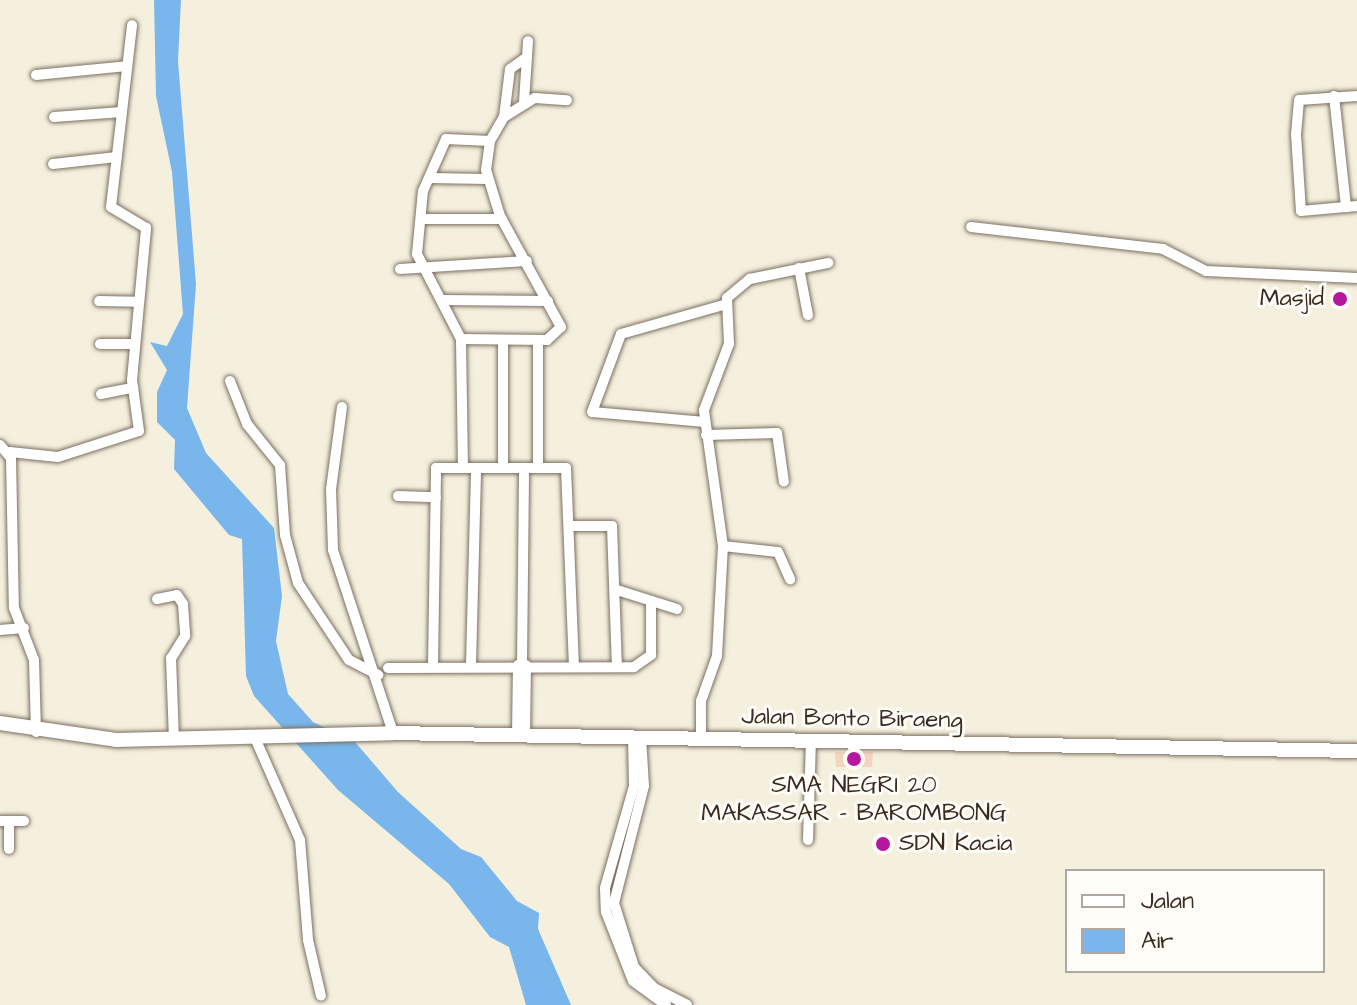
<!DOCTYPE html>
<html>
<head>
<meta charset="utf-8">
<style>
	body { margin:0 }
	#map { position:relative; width:1357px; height:1005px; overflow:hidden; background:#f5f0de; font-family:"Architects Daughter",sans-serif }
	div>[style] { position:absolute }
	.built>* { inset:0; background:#f3d4bf }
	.water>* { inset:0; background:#78b6eb }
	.roads { filter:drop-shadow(0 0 2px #7c6f61) drop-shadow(0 0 2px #7c6f61) }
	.street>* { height:10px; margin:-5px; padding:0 5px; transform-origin:5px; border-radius:5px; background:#fff }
	.secondary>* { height:14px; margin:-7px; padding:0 7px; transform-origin:7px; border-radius:7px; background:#fff }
	.dots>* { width:22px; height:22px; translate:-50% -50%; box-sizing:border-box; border:4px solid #fdfcf7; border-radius:50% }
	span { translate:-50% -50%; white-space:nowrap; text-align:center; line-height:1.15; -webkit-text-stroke:6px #fdfcf7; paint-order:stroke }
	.poi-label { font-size:24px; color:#3b2a1e }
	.right { translate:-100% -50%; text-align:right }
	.left { translate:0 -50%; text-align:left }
	.street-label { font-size:24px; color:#3b2a1e }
	.legend { position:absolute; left:1065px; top:869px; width:260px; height:104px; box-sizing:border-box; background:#fdfcf7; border:2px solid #afa8a0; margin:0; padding:10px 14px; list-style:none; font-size:24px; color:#3b2a1e }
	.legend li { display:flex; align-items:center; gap:16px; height:40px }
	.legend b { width:40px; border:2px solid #afa8a0 }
</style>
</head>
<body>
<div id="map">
	<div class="built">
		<i style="clip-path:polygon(835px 752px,873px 752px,872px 767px,836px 767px)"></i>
	</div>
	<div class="water">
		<i style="clip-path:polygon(154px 0,181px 0,178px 61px,196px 284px,187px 408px,206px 453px,274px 528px,282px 596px,276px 641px,288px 694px,313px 722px,355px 742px,398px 792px,461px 849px,481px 857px,517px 901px,539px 913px,538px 929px,571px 1005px,526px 1005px,509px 947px,490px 937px,449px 884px,338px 790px,254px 696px,246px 676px,242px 539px,229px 535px,174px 469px,175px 440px,157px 422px,157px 392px,167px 370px,150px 342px,167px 346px,183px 314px,172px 172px,156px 96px)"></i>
	</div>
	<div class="roads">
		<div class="street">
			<i style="left:36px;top:75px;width:91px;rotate:-5.6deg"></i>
			<i style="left:1334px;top:96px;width:112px;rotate:83.8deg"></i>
			<i style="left:1357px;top:96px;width:58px;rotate:176.1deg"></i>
			<i style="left:1299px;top:100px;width:34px;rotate:95deg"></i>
			<i style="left:1296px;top:134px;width:77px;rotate:86.3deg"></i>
			<i style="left:1301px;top:211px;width:56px;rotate:-5.1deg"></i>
			<i style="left:524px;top:102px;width:61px;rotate:-86.2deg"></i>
			<i style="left:54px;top:117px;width:68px;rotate:-4.2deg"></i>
			<i style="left:504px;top:117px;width:48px;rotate:-82.9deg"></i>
			<i style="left:510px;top:69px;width:19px;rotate:-35deg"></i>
			<i style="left:53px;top:164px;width:64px;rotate:-6.2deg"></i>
			<i style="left:429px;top:178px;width:58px;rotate:1deg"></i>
			<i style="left:422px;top:219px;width:80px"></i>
			<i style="left:971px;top:227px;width:193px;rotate:6.5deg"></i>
			<i style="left:1163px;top:249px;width:48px;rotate:27.1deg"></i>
			<i style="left:1206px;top:271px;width:151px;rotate:2.7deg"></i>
			<i style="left:799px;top:268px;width:48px;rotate:79.2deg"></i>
			<i style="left:400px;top:269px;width:127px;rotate:-3.6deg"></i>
			<i style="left:442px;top:300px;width:106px;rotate:0.5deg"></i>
			<i style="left:99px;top:301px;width:39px;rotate:1deg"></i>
			<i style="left:461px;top:339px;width:86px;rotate:0.7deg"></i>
			<i style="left:547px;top:340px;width:19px;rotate:-43deg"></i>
			<i style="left:561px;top:327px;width:127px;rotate:-118.8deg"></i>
			<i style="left:500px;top:216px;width:48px;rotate:-106.9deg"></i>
			<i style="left:486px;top:170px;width:29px;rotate:-82deg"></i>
			<i style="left:490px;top:141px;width:28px;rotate:-60deg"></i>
			<i style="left:504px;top:117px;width:36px;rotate:-32deg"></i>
			<i style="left:535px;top:98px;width:32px;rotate:4deg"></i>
			<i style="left:100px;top:344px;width:34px"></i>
			<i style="left:230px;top:381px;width:46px;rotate:68.4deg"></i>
			<i style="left:247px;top:424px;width:53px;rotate:51.2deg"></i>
			<i style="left:280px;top:465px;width:70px;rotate:85.9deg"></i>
			<i style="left:285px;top:535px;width:50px;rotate:74.8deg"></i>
			<i style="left:298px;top:583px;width:92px;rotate:56.5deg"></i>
			<i style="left:349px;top:660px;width:33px;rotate:27deg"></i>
			<i style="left:101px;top:394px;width:33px;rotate:-11deg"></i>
			<i style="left:342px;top:407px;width:83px;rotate:97.6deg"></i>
			<i style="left:331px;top:489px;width:61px;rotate:88.1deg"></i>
			<i style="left:333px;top:550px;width:193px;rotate:71.8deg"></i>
			<i style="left:705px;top:422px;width:113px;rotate:-174.9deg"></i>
			<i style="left:592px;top:412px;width:83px;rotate:-69.6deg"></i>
			<i style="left:621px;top:334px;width:110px;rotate:-15.8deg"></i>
			<i style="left:706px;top:435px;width:71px;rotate:-1.6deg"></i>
			<i style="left:777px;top:433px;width:49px;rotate:81.9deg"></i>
			<i style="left:0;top:445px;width:17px;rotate:50deg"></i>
			<i style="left:11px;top:458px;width:150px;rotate:88.9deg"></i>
			<i style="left:14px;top:608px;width:56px;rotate:69deg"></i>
			<i style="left:34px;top:660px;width:72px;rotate:88.4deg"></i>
			<i style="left:10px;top:452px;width:48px;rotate:5.9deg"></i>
			<i style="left:58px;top:457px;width:85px;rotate:-17.8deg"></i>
			<i style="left:139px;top:431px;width:51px;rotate:-97.8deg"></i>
			<i style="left:132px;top:380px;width:153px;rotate:-84.7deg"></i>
			<i style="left:146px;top:228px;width:41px;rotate:-149deg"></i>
			<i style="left:111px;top:207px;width:183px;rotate:-83.4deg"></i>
			<i style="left:463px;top:468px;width:129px;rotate:-90.9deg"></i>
			<i style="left:461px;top:339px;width:96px;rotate:-117.4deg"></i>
			<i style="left:417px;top:254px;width:63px;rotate:-84.6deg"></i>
			<i style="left:423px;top:191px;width:57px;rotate:-66.1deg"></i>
			<i style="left:446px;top:139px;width:44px;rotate:2.6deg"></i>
			<i style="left:503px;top:468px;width:128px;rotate:-90deg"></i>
			<i style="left:538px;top:468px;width:128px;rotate:-90deg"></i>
			<i style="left:398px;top:496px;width:38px;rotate:2deg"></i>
			<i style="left:573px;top:526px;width:39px"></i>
			<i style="left:612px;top:526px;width:141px;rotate:88deg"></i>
			<i style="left:723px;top:546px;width:55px;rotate:6.2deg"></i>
			<i style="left:778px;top:552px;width:30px;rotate:66deg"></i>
			<i style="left:617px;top:590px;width:63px;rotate:17.6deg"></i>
			<i style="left:157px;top:599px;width:20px;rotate:-11deg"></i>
			<i style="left:177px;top:595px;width:11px;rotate:56deg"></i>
			<i style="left:183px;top:604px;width:32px;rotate:86deg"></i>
			<i style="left:185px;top:636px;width:26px;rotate:122deg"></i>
			<i style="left:171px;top:658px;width:82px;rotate:87.9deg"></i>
			<i style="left:0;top:630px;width:24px;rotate:-5deg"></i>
			<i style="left:433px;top:664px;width:196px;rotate:-89.1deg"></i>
			<i style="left:436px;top:468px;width:130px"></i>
			<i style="left:566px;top:468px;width:198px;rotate:87.7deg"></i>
			<i style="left:471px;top:664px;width:196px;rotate:-88.5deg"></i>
			<i style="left:522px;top:665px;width:197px;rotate:-89.4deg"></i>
			<i style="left:388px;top:668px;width:246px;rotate:-0.2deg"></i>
			<i style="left:634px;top:667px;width:21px;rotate:-35deg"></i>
			<i style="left:651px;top:655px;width:54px;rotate:-90deg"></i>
			<i style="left:517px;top:736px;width:71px;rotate:-89.2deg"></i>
			<i style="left:525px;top:736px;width:71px;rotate:-89.2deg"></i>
			<i style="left:633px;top:737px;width:49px;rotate:88.8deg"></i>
			<i style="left:634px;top:786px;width:106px;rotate:105.9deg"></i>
			<i style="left:605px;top:888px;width:24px;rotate:88deg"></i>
			<i style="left:606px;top:912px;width:74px;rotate:68.6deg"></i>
			<i style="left:633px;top:981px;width:41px;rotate:36deg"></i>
			<i style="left:641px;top:737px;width:49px;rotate:86.5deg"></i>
			<i style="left:644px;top:786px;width:121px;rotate:104.4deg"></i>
			<i style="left:614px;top:903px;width:67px;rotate:72.6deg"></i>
			<i style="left:634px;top:967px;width:29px;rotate:46deg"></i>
			<i style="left:654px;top:988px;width:37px;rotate:27deg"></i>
			<i style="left:255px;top:738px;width:111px;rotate:66.2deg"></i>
			<i style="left:300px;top:840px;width:100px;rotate:85.4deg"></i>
			<i style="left:308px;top:940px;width:57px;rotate:76.9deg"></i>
			<i style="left:701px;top:738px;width:37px;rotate:-90deg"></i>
			<i style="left:701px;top:701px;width:48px;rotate:-70.4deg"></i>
			<i style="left:717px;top:656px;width:110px;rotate:-86.9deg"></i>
			<i style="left:723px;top:546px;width:137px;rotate:-98deg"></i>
			<i style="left:704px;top:410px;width:71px;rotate:-69.3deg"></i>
			<i style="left:729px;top:344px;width:46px;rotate:-92.5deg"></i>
			<i style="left:727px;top:298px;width:30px;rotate:-40deg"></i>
			<i style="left:750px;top:279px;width:80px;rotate:-11.6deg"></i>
			<i style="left:0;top:821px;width:24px"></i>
			<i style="left:808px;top:840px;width:100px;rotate:-88.3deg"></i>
			<i style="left:9px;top:849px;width:28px;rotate:-90deg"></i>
		</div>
		<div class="secondary">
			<i style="left:0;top:723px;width:117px;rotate:8.3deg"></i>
			<i style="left:116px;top:740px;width:277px;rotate:-1.4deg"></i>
			<i style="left:393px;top:733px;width:964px;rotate:1.07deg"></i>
		</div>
	</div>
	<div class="dots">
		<i style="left:1340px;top:299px;background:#b5179e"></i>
		<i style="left:854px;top:759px;background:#b5179e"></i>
		<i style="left:883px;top:844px;background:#b5179e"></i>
	</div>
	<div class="poi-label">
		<span class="right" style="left:1324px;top:299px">Masjid</span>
		<span style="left:854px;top:800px">SMA NEGRI 20<br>MAKASSAR - BAROMBONG</span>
		<span class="left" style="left:899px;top:844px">SDN Kacia</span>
	</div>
	<div class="street-label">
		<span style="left:852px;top:719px;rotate:1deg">Jalan Bonto Biraeng</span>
	</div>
	<ul class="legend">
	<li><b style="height:10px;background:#fff"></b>Jalan</li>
	<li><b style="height:22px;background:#78b6eb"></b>Air</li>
	</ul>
</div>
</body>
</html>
